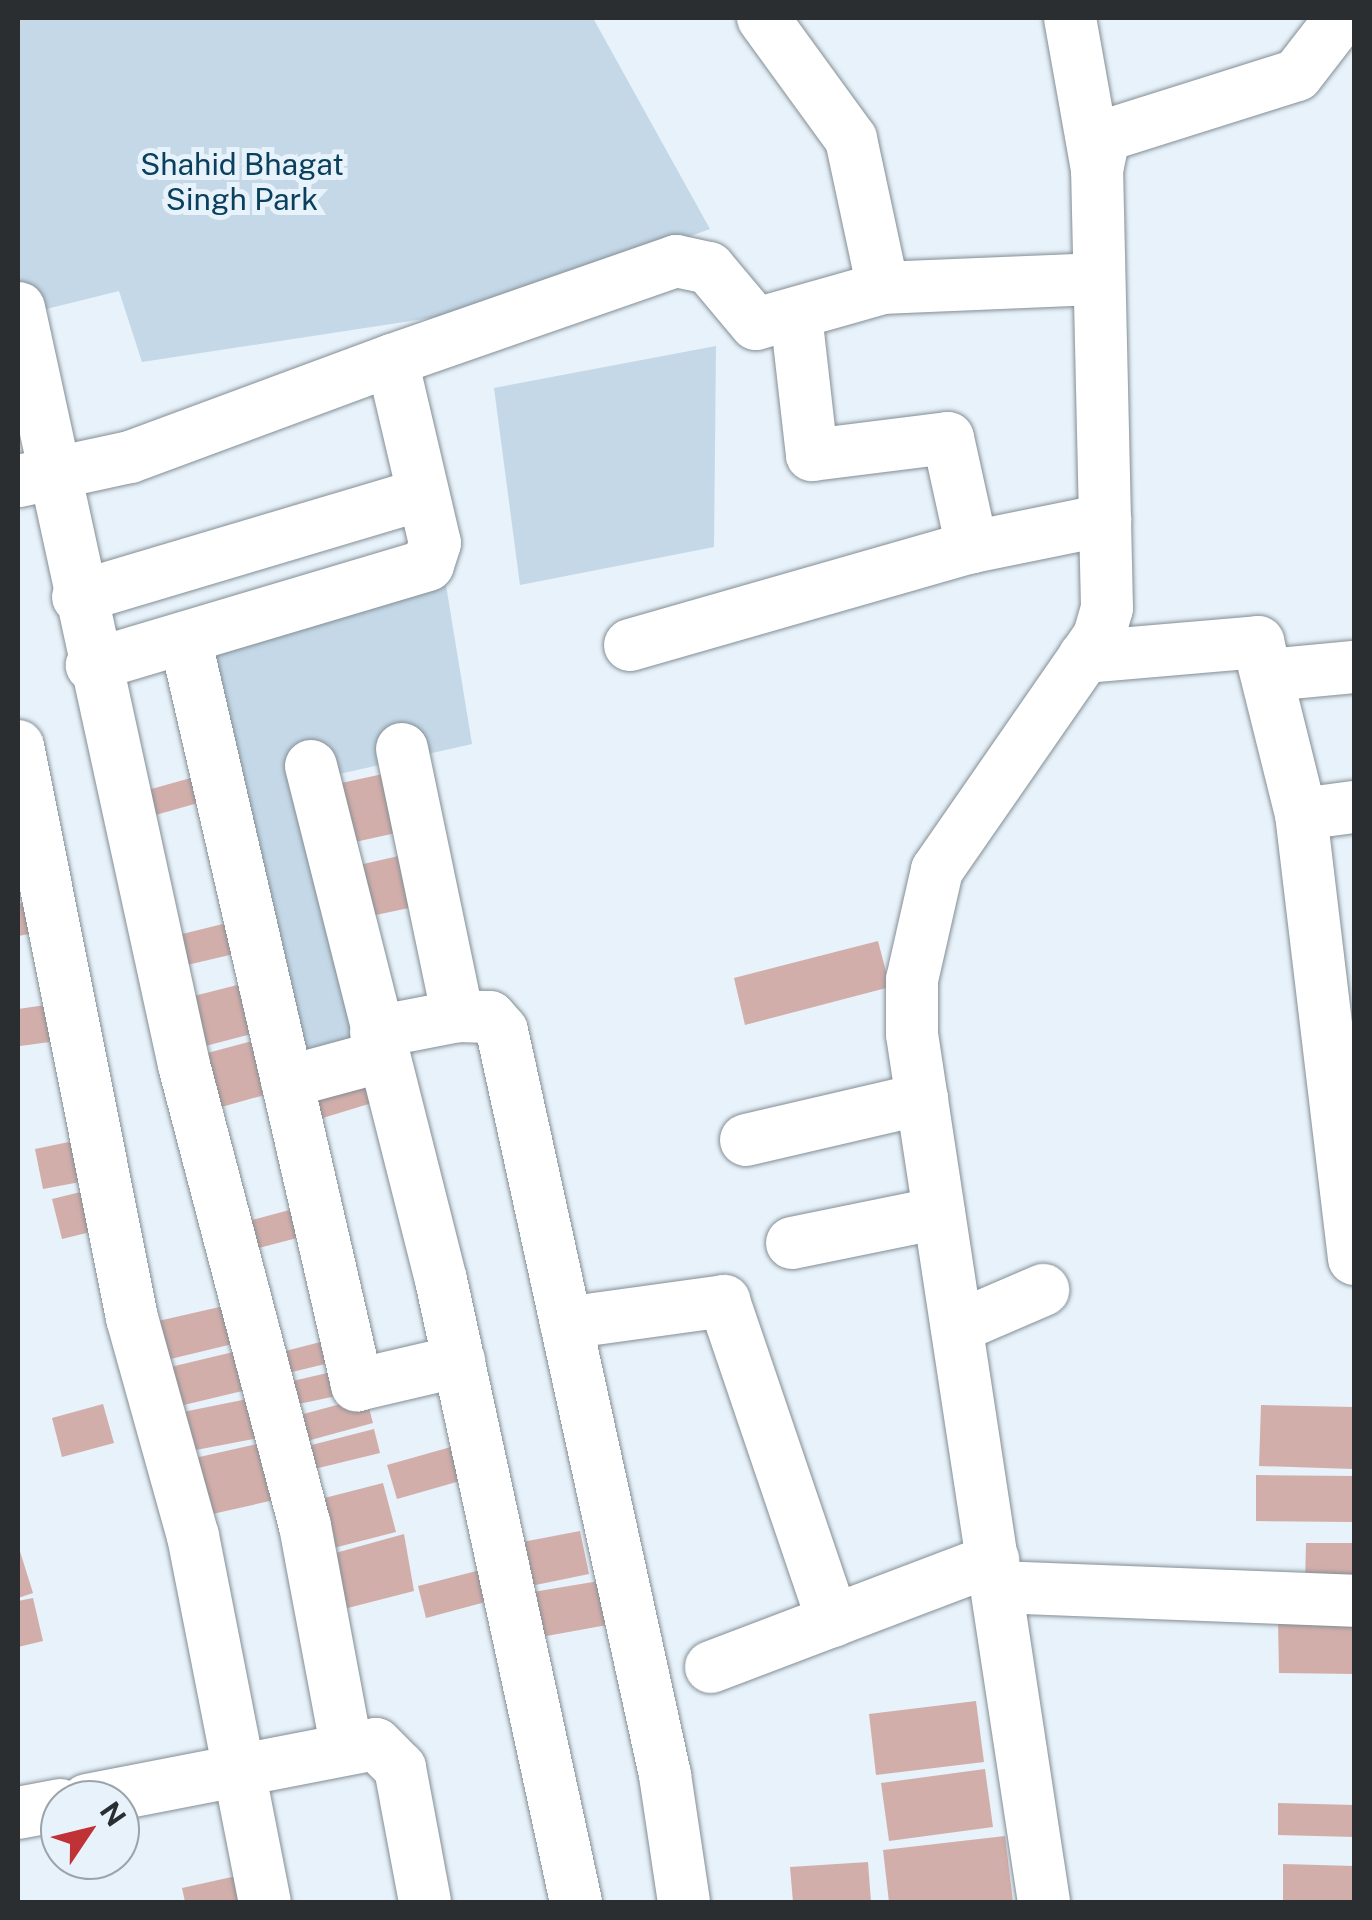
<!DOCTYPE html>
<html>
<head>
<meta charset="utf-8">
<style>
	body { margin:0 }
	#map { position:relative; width:1372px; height:1920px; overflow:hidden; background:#e7f2fa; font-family:"Public Sans",sans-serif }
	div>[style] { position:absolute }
	.green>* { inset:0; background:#c4d8e7 }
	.building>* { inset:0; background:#d2aeaa }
	.roads { filter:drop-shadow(0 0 2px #848e95) drop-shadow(0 0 2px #848e95) }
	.minor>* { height:52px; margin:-26px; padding:0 26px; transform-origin:26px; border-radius:26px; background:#fff }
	span { translate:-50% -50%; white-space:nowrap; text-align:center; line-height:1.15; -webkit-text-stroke:10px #e7f2fa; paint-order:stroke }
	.park-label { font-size:30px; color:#0a405d }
	.frame { position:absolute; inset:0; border:20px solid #2a2e31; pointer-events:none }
	.north { position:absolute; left:40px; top:1780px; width:100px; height:100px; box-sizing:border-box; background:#e7f2fa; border:2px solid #9ba4aa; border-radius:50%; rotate:55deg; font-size:28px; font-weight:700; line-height:40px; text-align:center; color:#2a2e31 }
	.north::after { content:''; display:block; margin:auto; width:35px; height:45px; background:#c13237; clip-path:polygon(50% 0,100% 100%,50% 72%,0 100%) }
</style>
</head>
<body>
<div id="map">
	<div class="green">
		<i style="clip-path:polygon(18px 18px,593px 18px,710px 229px,489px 309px,142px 362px,119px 291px,18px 316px)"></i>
		<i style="clip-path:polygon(716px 346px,714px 547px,520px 585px,494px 388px)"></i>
		<i style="clip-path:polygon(444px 573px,472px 744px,304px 782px,376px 1050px,289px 1076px,203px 636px)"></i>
	</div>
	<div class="building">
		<i style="clip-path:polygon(392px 772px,405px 831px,346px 844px,332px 785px)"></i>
		<i style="clip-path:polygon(205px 774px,212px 799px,145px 818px,137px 793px)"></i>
		<i style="clip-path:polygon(416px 852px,428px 904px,371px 916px,359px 865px)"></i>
		<i style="clip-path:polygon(46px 899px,52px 930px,18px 936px,18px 904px)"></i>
		<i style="clip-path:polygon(243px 919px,251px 950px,170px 969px,162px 939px)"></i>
		<i style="clip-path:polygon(878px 941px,890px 987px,745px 1025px,734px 978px)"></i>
		<i style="clip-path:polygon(257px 980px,270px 1029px,194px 1049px,182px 999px)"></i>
		<i style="clip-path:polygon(66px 1002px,72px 1039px,20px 1046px,18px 1009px)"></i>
		<i style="clip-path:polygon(267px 1037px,282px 1090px,211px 1110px,196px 1056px)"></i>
		<i style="clip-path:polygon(374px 1066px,385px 1099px,303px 1124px,293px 1090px)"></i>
		<i style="clip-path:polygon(93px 1137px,101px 1178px,43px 1189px,35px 1149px)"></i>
		<i style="clip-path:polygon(105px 1186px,115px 1226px,62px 1239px,52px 1199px)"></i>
		<i style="clip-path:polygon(312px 1204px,320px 1232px,240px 1253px,233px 1225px)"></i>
		<i style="clip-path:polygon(237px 1303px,245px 1341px,154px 1363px,145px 1324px)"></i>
		<i style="clip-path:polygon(336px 1338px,342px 1360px,271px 1377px,266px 1356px)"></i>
		<i style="clip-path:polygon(250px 1348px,259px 1387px,167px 1409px,158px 1370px)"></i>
		<i style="clip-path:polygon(349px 1368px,355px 1392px,280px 1408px,275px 1385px)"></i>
		<i style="clip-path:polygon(267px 1395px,274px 1435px,175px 1454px,168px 1415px)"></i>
		<i style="clip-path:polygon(366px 1397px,373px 1423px,296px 1444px,289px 1418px)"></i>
		<i style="clip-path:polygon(103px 1404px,114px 1443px,62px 1457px,52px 1418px)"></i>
		<i style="clip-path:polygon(1261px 1405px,1354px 1407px,1354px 1469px,1259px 1466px)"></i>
		<i style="clip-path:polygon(374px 1429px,380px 1453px,302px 1472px,296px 1449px)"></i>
		<i style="clip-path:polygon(279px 1439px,292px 1496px,199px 1517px,186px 1460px)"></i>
		<i style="clip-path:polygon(465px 1443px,474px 1477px,397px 1499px,387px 1465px)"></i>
		<i style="clip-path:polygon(1256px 1475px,1354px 1476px,1354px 1522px,1256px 1521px)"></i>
		<i style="clip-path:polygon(383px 1483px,396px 1532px,318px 1552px,305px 1503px)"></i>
		<i style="clip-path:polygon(580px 1531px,589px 1574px,516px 1589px,507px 1545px)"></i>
		<i style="clip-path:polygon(404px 1534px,414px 1591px,336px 1611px,321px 1557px)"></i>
		<i style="clip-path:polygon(1306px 1543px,1354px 1543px,1354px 1586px,1305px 1585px)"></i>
		<i style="clip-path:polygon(18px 1545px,33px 1593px,18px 1598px)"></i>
		<i style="clip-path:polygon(496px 1566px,504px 1597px,426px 1618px,418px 1586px)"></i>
		<i style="clip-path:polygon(599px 1581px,607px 1625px,541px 1637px,533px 1592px)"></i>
		<i style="clip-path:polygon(33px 1598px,43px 1641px,18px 1647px,18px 1601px)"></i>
		<i style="clip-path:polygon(1278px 1623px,1354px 1624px,1354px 1674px,1279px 1673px)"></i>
		<i style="clip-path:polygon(976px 1701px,984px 1762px,876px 1775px,869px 1714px)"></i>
		<i style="clip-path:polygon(985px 1769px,993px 1827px,889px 1841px,881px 1783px)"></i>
		<i style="clip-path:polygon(1278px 1803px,1354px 1805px,1354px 1837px,1278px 1835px)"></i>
		<i style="clip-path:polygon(1005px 1836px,1013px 1902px,889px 1902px,883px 1850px)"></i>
		<i style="clip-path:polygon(868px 1862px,871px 1902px,793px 1902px,790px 1867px)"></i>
		<i style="clip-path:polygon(1283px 1864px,1354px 1866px,1354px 1902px,1283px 1902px)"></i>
		<i style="clip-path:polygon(250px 1873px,257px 1902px,185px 1902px,182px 1888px)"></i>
	</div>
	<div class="roads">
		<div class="minor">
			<i style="left:763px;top:18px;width:150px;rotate:54deg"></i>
			<i style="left:851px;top:139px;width:152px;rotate:77.9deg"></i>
			<i style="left:883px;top:288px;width:216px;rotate:-2.4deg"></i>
			<i style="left:1070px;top:18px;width:154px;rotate:79.9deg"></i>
			<i style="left:19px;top:308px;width:775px;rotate:77.7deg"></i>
			<i style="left:184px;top:1065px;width:477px;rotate:75.3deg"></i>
			<i style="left:305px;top:1526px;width:224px;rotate:79.4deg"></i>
			<i style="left:796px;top:315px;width:141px;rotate:83.5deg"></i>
			<i style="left:812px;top:455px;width:137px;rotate:-7.1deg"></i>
			<i style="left:948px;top:438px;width:112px;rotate:77.6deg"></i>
			<i style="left:392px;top:360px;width:301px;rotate:-19.2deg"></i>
			<i style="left:676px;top:261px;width:34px;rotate:12deg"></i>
			<i style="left:709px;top:268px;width:73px;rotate:50deg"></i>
			<i style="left:756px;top:324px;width:132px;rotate:-15.8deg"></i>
			<i style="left:19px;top:481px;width:114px;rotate:-12.2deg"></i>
			<i style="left:130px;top:457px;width:279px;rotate:-20.3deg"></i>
			<i style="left:392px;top:360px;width:188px;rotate:76.8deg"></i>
			<i style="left:435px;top:543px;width:23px;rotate:108deg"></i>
			<i style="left:428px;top:565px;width:351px;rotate:163.4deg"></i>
			<i style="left:78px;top:597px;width:360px;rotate:-16.6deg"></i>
			<i style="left:185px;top:638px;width:767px;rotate:77.03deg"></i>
			<i style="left:357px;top:1385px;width:105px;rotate:-13.2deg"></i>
			<i style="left:630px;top:645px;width:356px;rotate:-16deg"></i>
			<i style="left:972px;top:547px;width:136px;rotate:-11.5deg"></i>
			<i style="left:1084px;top:657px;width:175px;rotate:-4.9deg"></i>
			<i style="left:1258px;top:642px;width:177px;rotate:76deg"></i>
			<i style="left:1301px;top:814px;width:448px;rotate:83.2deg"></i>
			<i style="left:1269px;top:675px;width:85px;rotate:-5.4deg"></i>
			<i style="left:18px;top:746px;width:583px;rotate:78.73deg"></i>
			<i style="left:132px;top:1318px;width:226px;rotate:74.4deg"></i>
			<i style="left:193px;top:1536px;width:373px;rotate:78.9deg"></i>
			<i style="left:402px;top:749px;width:273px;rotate:78.2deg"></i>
			<i style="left:311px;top:766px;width:530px;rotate:75.81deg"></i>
			<i style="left:441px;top:1280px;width:636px;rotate:77.75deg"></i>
			<i style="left:1301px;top:814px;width:53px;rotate:-7.5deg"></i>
			<i style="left:376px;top:1032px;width:84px;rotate:-11deg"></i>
			<i style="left:458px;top:1016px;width:32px;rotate:2deg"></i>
			<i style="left:490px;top:1017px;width:18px;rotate:49deg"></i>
			<i style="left:502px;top:1031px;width:762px;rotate:77.64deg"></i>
			<i style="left:665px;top:1775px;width:128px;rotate:81.5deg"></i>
			<i style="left:287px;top:1082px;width:99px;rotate:-15.2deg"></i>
			<i style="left:746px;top:1140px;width:181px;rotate:-13.1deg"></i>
			<i style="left:792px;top:1243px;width:150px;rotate:-11.5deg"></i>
			<i style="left:566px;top:1323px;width:160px;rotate:-7.9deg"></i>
			<i style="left:724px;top:1301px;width:338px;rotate:71.2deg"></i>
			<i style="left:957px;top:1327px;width:94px;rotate:-23.3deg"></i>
			<i style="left:997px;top:1587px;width:357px;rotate:2.2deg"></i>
			<i style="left:711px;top:1667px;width:302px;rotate:-20.8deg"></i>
			<i style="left:87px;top:1800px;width:294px;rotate:-11deg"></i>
			<i style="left:376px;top:1744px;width:34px;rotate:45deg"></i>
			<i style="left:400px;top:1768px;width:136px;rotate:79.4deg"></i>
			<i style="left:18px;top:1813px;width:43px;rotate:-10.8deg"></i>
			<i style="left:1044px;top:1902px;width:878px;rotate:-98.65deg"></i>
			<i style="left:912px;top:1034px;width:54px;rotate:-90deg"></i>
			<i style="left:912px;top:980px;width:113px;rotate:-77.2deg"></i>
			<i style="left:937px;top:870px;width:285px;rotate:-55.3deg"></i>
			<i style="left:1099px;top:636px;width:29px;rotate:-74deg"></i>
			<i style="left:1107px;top:608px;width:438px;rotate:-91.3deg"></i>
			<i style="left:1097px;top:170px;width:35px;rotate:-78deg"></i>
			<i style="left:1104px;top:136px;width:202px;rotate:-17.5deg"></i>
			<i style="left:1297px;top:75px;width:72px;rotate:-52.3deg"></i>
		</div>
	</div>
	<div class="park-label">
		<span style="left:242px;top:181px">Shahid Bhagat<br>Singh Park</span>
	</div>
	<div class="frame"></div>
	<div class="north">N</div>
</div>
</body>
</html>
